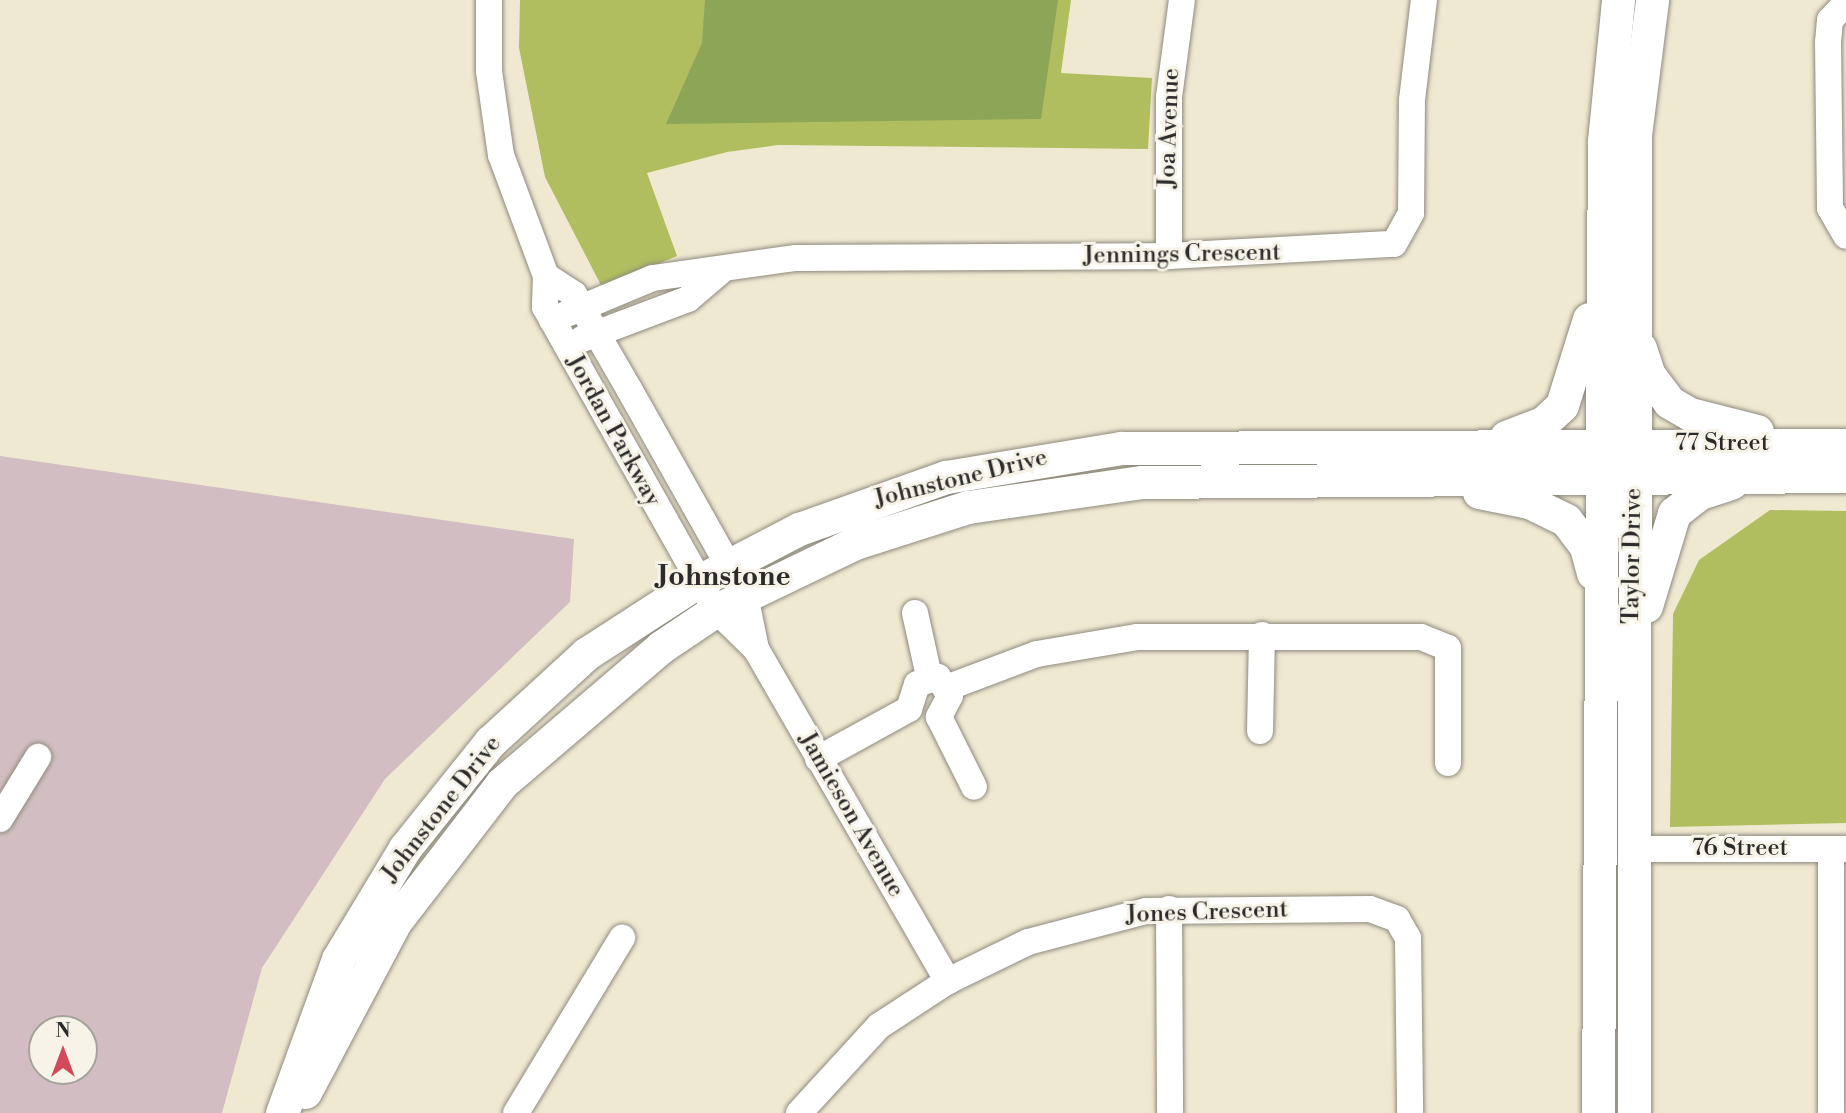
<!DOCTYPE html>
<html>
<head>
<meta charset="utf-8">
<style>
	body { margin:0 }
	#map { position:relative; width:1846px; height:1113px; overflow:hidden; background:#f0e9d2; font-family:"Libre Bodoni",serif }
	div>[style] { position:absolute }
	.industrial>* { inset:0; background:#d2bec2 }
	.green>* { inset:0; background:#b0be60 }
	.forest>* { inset:0; background:#8ca556 }
	.roads { filter:drop-shadow(0 0 2px #8e8a7e) drop-shadow(0 0 2px #8e8a7e) }
	.minor>* { height:26px; margin:-13px; padding:0 13px; transform-origin:13px; border-radius:13px; background:#fff }
	.major>* { height:33px; margin:-16.5px; padding:0 16.5px; transform-origin:16.5px; border-radius:16.5px; background:#fff }
	span { translate:-50% -50%; white-space:nowrap; text-align:center; line-height:1.15; -webkit-text-stroke:6px #f7f3e8; paint-order:stroke }
	.street-label { font-size:24px; color:#2b2b2b }
	.quarter-label { font-size:28px; color:#2b2b2b; font-weight:700 }
	.north { position:absolute; left:28px; top:1015px; width:70px; height:70px; box-sizing:border-box; background:#f7f3e8; border:2px solid #a5a39c; border-radius:50%; rotate:0deg; font-size:19px; font-weight:700; line-height:28px; text-align:center; color:#2b2b2b }
	.north::after { content:''; display:block; margin:auto; width:24px; height:32px; background:#d1495b; clip-path:polygon(50% 0,100% 100%,50% 72%,0 100%) }
</style>
</head>
<body>
<div id="map">
	<div class="industrial">
		<i style="clip-path:polygon(evenodd,0 456px,574px 539px,570px 602px,385px 779px,262px 968px,222px 1113px,0 1113px,0 456px,42px 1029px,84px 1029px,84px 1071px,42px 1071px,42px 1029px)"></i>
	</div>
	<div class="green">
		<i style="clip-path:polygon(520px 0,1071px 0,1061px 73px,1152px 78px,1148px 149px,778px 145px,727px 152px,647px 173px,677px 256px,602px 287px,545px 177px,519px 48px)"></i>
		<i style="clip-path:polygon(1770px 510px,1846px 511px,1846px 823px,1670px 827px,1673px 614px,1699px 560px)"></i>
	</div>
	<div class="forest">
		<i style="clip-path:polygon(705px 0,1058px 0,1041px 119px,666px 124px,702px 43px)"></i>
	</div>
	<div class="roads">
		<div class="minor">
			<i style="left:489px;top:0;width:71px;rotate:90deg"></i>
			<i style="left:489px;top:71px;width:85px;rotate:81.9deg"></i>
			<i style="left:501px;top:155px;width:129px;rotate:69.6deg"></i>
			<i style="left:546px;top:276px;width:31px;rotate:92deg"></i>
			<i style="left:545px;top:307px;width:348px;rotate:60.6deg"></i>
			<i style="left:716px;top:610px;width:56px;rotate:44.3deg"></i>
			<i style="left:756px;top:649px;width:384px;rotate:60deg"></i>
			<i style="left:1846px;top:3px;width:23px;rotate:133deg"></i>
			<i style="left:1830px;top:20px;width:22px;rotate:95deg"></i>
			<i style="left:1828px;top:42px;width:166px;rotate:89.3deg"></i>
			<i style="left:1830px;top:208px;width:32px;rotate:60deg"></i>
			<i style="left:1169px;top:256px;width:159px;rotate:-90deg"></i>
			<i style="left:1169px;top:97px;width:98px;rotate:-82.4deg"></i>
			<i style="left:546px;top:276px;width:33px;rotate:33deg"></i>
			<i style="left:574px;top:294px;width:110px;rotate:59.9deg"></i>
			<i style="left:629px;top:389px;width:236px;rotate:60.6deg"></i>
			<i style="left:745px;top:595px;width:55px;rotate:78.5deg"></i>
			<i style="left:552px;top:320px;width:109px;rotate:-22.6deg"></i>
			<i style="left:653px;top:278px;width:144px;rotate:-8deg"></i>
			<i style="left:796px;top:258px;width:373px;rotate:-0.3deg"></i>
			<i style="left:1169px;top:256px;width:225px;rotate:-3.1deg"></i>
			<i style="left:1394px;top:244px;width:35px;rotate:-61deg"></i>
			<i style="left:1411px;top:213px;width:113px;rotate:-89.5deg"></i>
			<i style="left:1412px;top:100px;width:101px;rotate:-83.2deg"></i>
			<i style="left:582px;top:339px;width:113px;rotate:-20.7deg"></i>
			<i style="left:688px;top:299px;width:42px;rotate:-40.2deg"></i>
			<i style="left:915px;top:613px;width:65px;rotate:77.5deg"></i>
			<i style="left:949px;top:687px;width:94px;rotate:-20.6deg"></i>
			<i style="left:1037px;top:654px;width:101px;rotate:-9.6deg"></i>
			<i style="left:1137px;top:637px;width:284px"></i>
			<i style="left:1421px;top:637px;width:29px;rotate:22deg"></i>
			<i style="left:1448px;top:648px;width:115px;rotate:90deg"></i>
			<i style="left:909px;top:709px;width:26px;rotate:-72deg"></i>
			<i style="left:917px;top:684px;width:22px;rotate:-18deg"></i>
			<i style="left:938px;top:677px;width:22px;rotate:58deg"></i>
			<i style="left:950px;top:696px;width:24px;rotate:118deg"></i>
			<i style="left:939px;top:717px;width:78px;rotate:63.4deg"></i>
			<i style="left:1260px;top:731px;width:96px;rotate:-88.8deg"></i>
			<i style="left:818px;top:759px;width:104px;rotate:-28.8deg"></i>
			<i style="left:0;top:819px;width:73px;rotate:-58.5deg"></i>
			<i style="left:1634px;top:849px;width:212px"></i>
			<i style="left:1831px;top:850px;width:263px;rotate:90deg"></i>
			<i style="left:1169px;top:909px;width:204px;rotate:89.7deg"></i>
			<i style="left:516px;top:1113px;width:205px;rotate:-58.8deg"></i>
			<i style="left:799px;top:1113px;width:118px;rotate:-47.4deg"></i>
			<i style="left:879px;top:1026px;width:82px;rotate:-33.1deg"></i>
			<i style="left:948px;top:981px;width:89px;rotate:-26deg"></i>
			<i style="left:1028px;top:942px;width:122px;rotate:-14.7deg"></i>
			<i style="left:1146px;top:911px;width:224px;rotate:-0.5deg"></i>
			<i style="left:1370px;top:909px;width:29px;rotate:20deg"></i>
			<i style="left:1397px;top:919px;width:22px;rotate:60deg"></i>
			<i style="left:1408px;top:938px;width:175px;rotate:89.3deg"></i>
		</div>
		<div class="major">
			<i style="left:1640px;top:348px;width:28px;rotate:72deg"></i>
			<i style="left:1649px;top:375px;width:34px;rotate:53deg"></i>
			<i style="left:1669px;top:402px;width:24px;rotate:30deg"></i>
			<i style="left:1690px;top:414px;width:69px;rotate:14.2deg"></i>
			<i style="left:1506px;top:437px;width:40px;rotate:-21deg"></i>
			<i style="left:1543px;top:423px;width:26px;rotate:-43deg"></i>
			<i style="left:1562px;top:405px;width:90px;rotate:-72.6deg"></i>
			<i style="left:1479px;top:492px;width:51px;rotate:11.3deg"></i>
			<i style="left:1529px;top:502px;width:41px;rotate:25.9deg"></i>
			<i style="left:1566px;top:520px;width:34px;rotate:53deg"></i>
			<i style="left:1586px;top:547px;width:27px;rotate:75deg"></i>
			<i style="left:1646px;top:606px;width:97px;rotate:-73.2deg"></i>
			<i style="left:1674px;top:513px;width:33px;rotate:-38deg"></i>
			<i style="left:1700px;top:493px;width:33px;rotate:-18deg"></i>
			<i style="left:305px;top:1092px;width:192px;rotate:-62.1deg"></i>
			<i style="left:395px;top:922px;width:175px;rotate:-52.4deg"></i>
			<i style="left:502px;top:783px;width:209px;rotate:-40.5deg"></i>
			<i style="left:661px;top:647px;width:66px;rotate:-33.9deg"></i>
			<i style="left:716px;top:610px;width:154px;rotate:-25.7deg"></i>
			<i style="left:855px;top:543px;width:119px;rotate:-17.7deg"></i>
			<i style="left:968px;top:507px;width:176px;rotate:-8.2deg"></i>
			<i style="left:1142px;top:482px;width:704px;rotate:-0.49deg"></i>
			<i style="left:282px;top:1113px;width:164px;rotate:-70deg"></i>
			<i style="left:338px;top:959px;width:130px;rotate:-58.9deg"></i>
			<i style="left:405px;top:848px;width:136px;rotate:-51.3deg"></i>
			<i style="left:490px;top:742px;width:130px;rotate:-42.5deg"></i>
			<i style="left:586px;top:654px;width:135px;rotate:-32.9deg"></i>
			<i style="left:699px;top:581px;width:113px;rotate:-27.5deg"></i>
			<i style="left:799px;top:529px;width:156px;rotate:-19.5deg"></i>
			<i style="left:946px;top:477px;width:177px;rotate:-9.4deg"></i>
			<i style="left:1121px;top:448px;width:725px;rotate:-0.24deg"></i>
			<i style="left:1598px;top:1113px;width:972px;rotate:-89.65deg"></i>
			<i style="left:1604px;top:141px;width:142px;rotate:-84.3deg"></i>
			<i style="left:1634px;top:1113px;width:978px;rotate:-89.94deg"></i>
			<i style="left:1635px;top:135px;width:136px;rotate:-82.8deg"></i>
		</div>
	</div>
	<div class="street-label">
		<span style="left:1170px;top:128px;rotate:-88deg">Joa Avenue</span>
		<span style="left:1182px;top:255px;rotate:-1deg">Jennings Crescent</span>
		<span style="left:613px;top:431px;rotate:61deg">Jordan Parkway</span>
		<span style="left:1722px;top:444px">77 Street</span>
		<span style="left:961px;top:479px;rotate:-14deg">Johnstone Drive</span>
		<span style="left:1633px;top:556px;rotate:-89deg">Taylor Drive</span>
		<span style="left:442px;top:809px;rotate:-52deg">Johnstone Drive</span>
		<span style="left:851px;top:815px;rotate:60deg">Jamieson Avenue</span>
		<span style="left:1740px;top:849px">76 Street</span>
		<span style="left:1207px;top:913px;rotate:-2deg">Jones Crescent</span>
	</div>
	<div class="quarter-label">
		<span style="left:724px;top:577px">Johnstone</span>
	</div>
	<div class="north">N</div>
</div>
</body>
</html>
